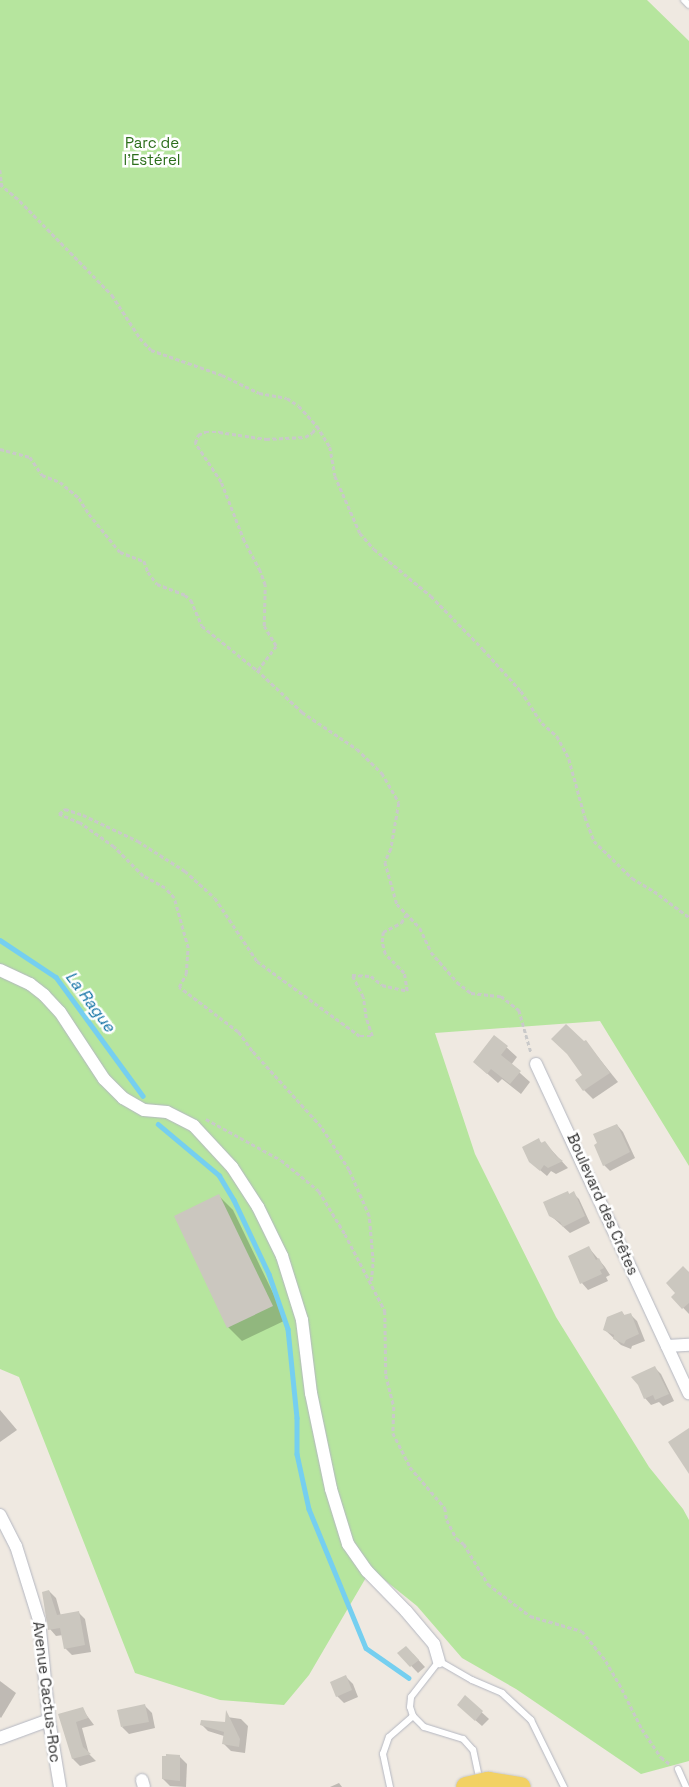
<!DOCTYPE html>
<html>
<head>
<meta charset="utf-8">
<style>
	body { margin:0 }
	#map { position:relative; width:689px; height:1787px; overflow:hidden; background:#efe9e1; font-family:"Space Grotesk",sans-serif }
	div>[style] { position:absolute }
	.green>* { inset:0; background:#b6e59e }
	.shadow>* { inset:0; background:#0003 }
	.stream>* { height:4.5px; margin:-2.25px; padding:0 2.25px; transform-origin:2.25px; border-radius:2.25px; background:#75cff0 }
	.building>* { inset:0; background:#cbc7bf }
	.path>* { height:2.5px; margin-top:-1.25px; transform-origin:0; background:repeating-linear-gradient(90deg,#c9c9c9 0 4px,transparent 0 6.5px) }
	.roads { filter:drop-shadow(0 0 1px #b4b7c1) drop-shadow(0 0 1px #b4b7c1) }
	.lane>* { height:6px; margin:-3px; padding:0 3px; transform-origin:3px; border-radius:3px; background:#fff }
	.street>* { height:12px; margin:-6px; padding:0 6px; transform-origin:6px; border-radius:6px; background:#fff }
	.bridges { filter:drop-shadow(0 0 1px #c9c9c9) drop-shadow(0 0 1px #c9c9c9) }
	.primary-bridge>* { height:20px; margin:-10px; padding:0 10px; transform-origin:10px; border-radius:10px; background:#f2d163 }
	span { translate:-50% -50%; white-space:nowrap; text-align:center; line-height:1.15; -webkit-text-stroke:5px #fff; paint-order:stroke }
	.park-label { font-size:15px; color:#2c6e1b }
	.street-label { font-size:15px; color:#2e2e2e }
	.water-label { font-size:16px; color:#0d6fa3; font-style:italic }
</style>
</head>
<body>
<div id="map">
	<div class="green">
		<i style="clip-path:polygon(0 0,647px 0,689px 41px,689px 1166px,600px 1021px,435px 1033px,475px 1154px,556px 1317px,649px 1467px,683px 1509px,689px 1520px,689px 1761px,641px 1774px,516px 1689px,462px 1658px,417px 1606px,371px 1569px,309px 1675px,284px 1705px,220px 1700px,135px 1673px,19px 1377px,0 1369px)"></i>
	</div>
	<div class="shadow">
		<i style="clip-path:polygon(494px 1036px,517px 1057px,511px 1065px,530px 1082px,521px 1094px,502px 1079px,498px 1083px,474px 1062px)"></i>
		<i style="clip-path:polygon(586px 1042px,618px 1082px,593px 1099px,584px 1090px,583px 1043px)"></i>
		<i style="clip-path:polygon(617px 1125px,623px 1132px,635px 1158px,610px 1171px,604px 1165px,598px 1144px)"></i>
		<i style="clip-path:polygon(538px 1140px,543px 1144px,545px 1143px,568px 1168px,556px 1174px,551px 1171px,547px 1176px,534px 1165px)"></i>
		<i style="clip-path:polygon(568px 1193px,570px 1195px,573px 1193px,579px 1199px,590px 1223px,570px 1233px,550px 1215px)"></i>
		<i style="clip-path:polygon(219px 1196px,233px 1210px,286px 1320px,242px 1341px,228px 1327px)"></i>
		<i style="clip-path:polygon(589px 1248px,605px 1267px,610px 1275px,606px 1277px,608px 1281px,588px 1290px,582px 1283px,569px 1257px)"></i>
		<i style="clip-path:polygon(689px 1273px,689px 1314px,673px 1297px)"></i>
		<i style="clip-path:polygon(622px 1312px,625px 1316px,630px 1314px,637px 1321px,645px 1341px,632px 1346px,631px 1349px,621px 1345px,604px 1329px)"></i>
		<i style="clip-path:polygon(655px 1368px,661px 1374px,674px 1401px,663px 1406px,659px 1402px,651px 1405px,645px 1398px)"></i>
		<i style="clip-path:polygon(0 1410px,17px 1430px,0 1442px)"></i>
		<i style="clip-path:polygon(49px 1591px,56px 1598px,61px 1616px,79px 1613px,85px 1619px,91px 1652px,72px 1655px,65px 1648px,63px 1635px,56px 1636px,50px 1629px)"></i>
		<i style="clip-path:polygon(399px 1653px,413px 1654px,425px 1667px,418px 1673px)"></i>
		<i style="clip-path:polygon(346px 1677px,353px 1684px,358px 1697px,344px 1703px,337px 1696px)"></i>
		<i style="clip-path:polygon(0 1681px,16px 1693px,1px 1718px,0 1717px)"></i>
		<i style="clip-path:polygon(465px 1697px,489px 1719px,482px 1726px,465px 1711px)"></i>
		<i style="clip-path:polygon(145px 1706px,152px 1713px,155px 1728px,129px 1734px,122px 1727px)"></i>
		<i style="clip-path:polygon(82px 1709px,94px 1725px,82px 1728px,89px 1754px,96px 1761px,80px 1766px,73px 1759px,59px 1715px)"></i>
		<i style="clip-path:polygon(227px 1717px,241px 1719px,248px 1726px,245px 1753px,231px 1751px,224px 1744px,224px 1736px,208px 1731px,201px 1724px,226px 1723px)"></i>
		<i style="clip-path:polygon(180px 1757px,187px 1764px,186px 1787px,170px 1786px,163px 1779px)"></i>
		<i style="clip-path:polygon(339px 1783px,342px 1787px,330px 1787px)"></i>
	</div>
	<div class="stream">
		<i style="left:0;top:940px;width:67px;rotate:33.5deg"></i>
		<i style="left:56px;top:977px;width:147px;rotate:53.8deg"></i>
		<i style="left:158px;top:1124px;width:80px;rotate:39.9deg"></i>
		<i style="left:219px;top:1175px;width:29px;rotate:59deg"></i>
		<i style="left:234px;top:1200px;width:82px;rotate:64.7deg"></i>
		<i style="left:269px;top:1274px;width:58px;rotate:70.9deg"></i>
		<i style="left:288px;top:1329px;width:89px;rotate:84.2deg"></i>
		<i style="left:297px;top:1418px;width:36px;rotate:90deg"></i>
		<i style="left:297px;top:1454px;width:56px;rotate:77.7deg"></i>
		<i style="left:309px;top:1509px;width:150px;rotate:67.7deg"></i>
		<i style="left:366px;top:1648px;width:52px;rotate:34.9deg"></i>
	</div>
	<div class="building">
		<i style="clip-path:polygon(566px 1024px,584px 1041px,586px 1040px,610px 1073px,583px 1091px,575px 1080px,582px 1075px,567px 1054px,551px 1039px)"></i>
		<i style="clip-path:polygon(494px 1035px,508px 1046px,501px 1055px,521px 1071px,510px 1084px,491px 1069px,487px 1074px,473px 1062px)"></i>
		<i style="clip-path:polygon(617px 1124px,630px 1152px,603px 1166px,594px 1145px,597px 1143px,593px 1134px)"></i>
		<i style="clip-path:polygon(539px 1138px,541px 1143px,545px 1141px,556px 1156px,563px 1161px,548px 1168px,544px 1165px,540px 1171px,529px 1162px,522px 1147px)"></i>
		<i style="clip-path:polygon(568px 1191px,569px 1194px,574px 1191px,585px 1216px,563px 1227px,560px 1222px,549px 1216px,543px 1202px)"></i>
		<i style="clip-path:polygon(219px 1194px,273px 1306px,227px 1328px,174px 1216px)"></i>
		<i style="clip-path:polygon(589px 1246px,596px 1260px,599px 1258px,604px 1268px,600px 1270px,602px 1274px,580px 1284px,568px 1256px)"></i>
		<i style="clip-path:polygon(683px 1266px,689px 1272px,689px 1303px,682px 1309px,671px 1297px,675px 1293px,666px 1283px)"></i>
		<i style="clip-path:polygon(622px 1311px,624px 1315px,631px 1313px,639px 1334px,626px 1340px,624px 1344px,613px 1339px,614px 1335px,603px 1330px,607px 1317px)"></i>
		<i style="clip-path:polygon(655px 1366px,669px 1394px,655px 1400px,653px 1395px,644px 1399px,638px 1385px,631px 1377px)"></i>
		<i style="clip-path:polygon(689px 1428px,689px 1474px,668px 1442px)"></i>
		<i style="clip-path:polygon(49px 1590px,57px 1615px,79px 1611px,85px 1645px,64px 1649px,60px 1628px,48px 1630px,42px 1592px)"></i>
		<i style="clip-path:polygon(406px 1646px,419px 1660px,410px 1667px,397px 1653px)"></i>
		<i style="clip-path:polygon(346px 1675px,352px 1690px,336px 1697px,330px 1682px)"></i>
		<i style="clip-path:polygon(465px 1695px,483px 1711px,475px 1721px,457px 1705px)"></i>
		<i style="clip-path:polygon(145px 1704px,149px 1722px,121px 1727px,117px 1710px)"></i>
		<i style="clip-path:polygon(83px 1707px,88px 1718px,76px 1722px,83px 1747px,91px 1754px,72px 1759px,58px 1714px)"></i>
		<i style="clip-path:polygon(226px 1710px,240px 1739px,239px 1747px,222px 1744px,224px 1732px,200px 1725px,201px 1720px,225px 1722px)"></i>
		<i style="clip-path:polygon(166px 1754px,180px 1755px,180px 1781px,162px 1779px,162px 1756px,166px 1756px)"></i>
	</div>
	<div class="path">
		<i style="left:0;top:170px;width:16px;rotate:83deg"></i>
		<i style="left:0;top:184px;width:26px;rotate:40deg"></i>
		<i style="left:20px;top:201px;width:132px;rotate:45.6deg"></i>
		<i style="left:112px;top:295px;width:51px;rotate:56.9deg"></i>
		<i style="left:140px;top:338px;width:16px;rotate:47deg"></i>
		<i style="left:151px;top:350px;width:75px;rotate:19.4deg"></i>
		<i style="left:222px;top:375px;width:41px;rotate:25.9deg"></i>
		<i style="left:259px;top:393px;width:28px;rotate:10deg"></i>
		<i style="left:287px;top:398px;width:14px;rotate:34deg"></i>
		<i style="left:299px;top:406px;width:27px;rotate:48deg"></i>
		<i style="left:317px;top:426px;width:25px;rotate:58deg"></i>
		<i style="left:330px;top:447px;width:29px;rotate:80deg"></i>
		<i style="left:335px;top:476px;width:62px;rotate:66.3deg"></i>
		<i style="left:360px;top:533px;width:21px;rotate:49deg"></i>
		<i style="left:374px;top:549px;width:74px;rotate:39.5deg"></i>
		<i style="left:431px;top:596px;width:74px;rotate:45.5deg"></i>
		<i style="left:483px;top:649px;width:57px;rotate:47.9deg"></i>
		<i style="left:521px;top:691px;width:38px;rotate:57deg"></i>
		<i style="left:542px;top:723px;width:20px;rotate:41deg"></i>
		<i style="left:557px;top:736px;width:26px;rotate:62deg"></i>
		<i style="left:569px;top:759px;width:60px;rotate:74.6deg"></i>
		<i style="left:585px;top:817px;width:26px;rotate:69deg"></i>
		<i style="left:594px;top:841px;width:53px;rotate:44.2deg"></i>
		<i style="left:632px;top:878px;width:26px;rotate:31deg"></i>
		<i style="left:654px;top:891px;width:44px;rotate:36.6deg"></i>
		<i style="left:0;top:449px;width:31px;rotate:15deg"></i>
		<i style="left:30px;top:457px;width:22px;rotate:56deg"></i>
		<i style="left:42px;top:475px;width:19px;rotate:21deg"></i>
		<i style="left:60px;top:482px;width:25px;rotate:40deg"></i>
		<i style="left:79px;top:498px;width:19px;rotate:58deg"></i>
		<i style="left:89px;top:514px;width:49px;rotate:50.8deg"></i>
		<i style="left:120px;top:552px;width:26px;rotate:21deg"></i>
		<i style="left:144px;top:561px;width:12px;rotate:70deg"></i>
		<i style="left:148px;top:572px;width:15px;rotate:53deg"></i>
		<i style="left:157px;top:584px;width:30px;rotate:21deg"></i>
		<i style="left:185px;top:595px;width:8px;rotate:40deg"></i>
		<i style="left:191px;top:600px;width:28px;rotate:67deg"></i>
		<i style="left:202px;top:626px;width:70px;rotate:38.7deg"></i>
		<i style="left:257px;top:670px;width:62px;rotate:43deg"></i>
		<i style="left:302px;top:712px;width:66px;rotate:33.9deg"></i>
		<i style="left:357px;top:749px;width:35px;rotate:44deg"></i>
		<i style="left:382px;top:773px;width:34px;rotate:60deg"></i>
		<i style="left:399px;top:803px;width:47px;rotate:99.9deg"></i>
		<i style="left:391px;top:849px;width:14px;rotate:115deg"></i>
		<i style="left:385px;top:862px;width:44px;rotate:74.1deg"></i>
		<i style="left:397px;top:904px;width:33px;rotate:46deg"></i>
		<i style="left:420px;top:928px;width:26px;rotate:65deg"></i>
		<i style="left:431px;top:952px;width:40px;rotate:49deg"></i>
		<i style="left:457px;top:982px;width:18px;rotate:38deg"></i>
		<i style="left:471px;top:993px;width:30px;rotate:6deg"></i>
		<i style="left:501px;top:996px;width:23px;rotate:38deg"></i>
		<i style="left:519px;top:1010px;width:44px;rotate:74.1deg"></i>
		<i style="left:258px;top:670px;width:30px;rotate:-53deg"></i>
		<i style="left:276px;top:646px;width:23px;rotate:-121deg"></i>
		<i style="left:264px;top:626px;width:41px;rotate:-88.6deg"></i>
		<i style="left:265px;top:585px;width:15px;rotate:-110deg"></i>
		<i style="left:260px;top:571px;width:34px;rotate:-118deg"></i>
		<i style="left:244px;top:541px;width:63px;rotate:-111.3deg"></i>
		<i style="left:221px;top:482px;width:47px;rotate:-123.7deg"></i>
		<i style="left:195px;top:443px;width:9px;rotate:-69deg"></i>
		<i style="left:198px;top:435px;width:8px;rotate:-23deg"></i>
		<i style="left:205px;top:432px;width:14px"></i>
		<i style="left:219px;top:432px;width:48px;rotate:8.5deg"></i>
		<i style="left:266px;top:439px;width:39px;rotate:-3deg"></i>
		<i style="left:305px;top:437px;width:8px;rotate:-30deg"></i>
		<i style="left:312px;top:433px;width:9px;rotate:-54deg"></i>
		<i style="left:206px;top:1119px;width:85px;rotate:28.7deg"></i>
		<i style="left:281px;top:1160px;width:49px;rotate:39.2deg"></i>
		<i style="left:319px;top:1191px;width:50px;rotate:58.8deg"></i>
		<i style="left:345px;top:1234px;width:87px;rotate:62.5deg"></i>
		<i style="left:385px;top:1311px;width:64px;rotate:89.1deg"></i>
		<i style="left:386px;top:1375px;width:33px;rotate:76deg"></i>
		<i style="left:394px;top:1407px;width:26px;rotate:92deg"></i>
		<i style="left:393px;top:1433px;width:38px;rotate:63deg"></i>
		<i style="left:410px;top:1467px;width:54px;rotate:49.5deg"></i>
		<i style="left:445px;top:1508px;width:12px;rotate:81deg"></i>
		<i style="left:447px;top:1520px;width:20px;rotate:63deg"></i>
		<i style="left:456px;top:1538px;width:10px;rotate:37deg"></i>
		<i style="left:464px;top:1544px;width:47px;rotate:59deg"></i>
		<i style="left:488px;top:1584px;width:53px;rotate:37.3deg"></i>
		<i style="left:530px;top:1616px;width:54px;rotate:16.1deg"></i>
		<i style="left:582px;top:1631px;width:38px;rotate:51deg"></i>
		<i style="left:606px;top:1661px;width:32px;rotate:60deg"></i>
		<i style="left:622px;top:1689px;width:45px;rotate:63.4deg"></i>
		<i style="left:642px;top:1729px;width:34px;rotate:56deg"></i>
		<i style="left:661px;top:1757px;width:11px;rotate:38deg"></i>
		<i style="left:371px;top:1281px;width:19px;rotate:-84deg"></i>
		<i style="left:373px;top:1262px;width:46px;rotate:-95deg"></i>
		<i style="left:369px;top:1216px;width:50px;rotate:-113.5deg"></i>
		<i style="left:349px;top:1170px;width:51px;rotate:-123.1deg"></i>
		<i style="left:321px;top:1127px;width:103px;rotate:-132.2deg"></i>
		<i style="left:252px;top:1051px;width:24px;rotate:-126deg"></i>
		<i style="left:238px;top:1032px;width:74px;rotate:-142.7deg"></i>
		<i style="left:179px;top:987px;width:15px;rotate:-62deg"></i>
		<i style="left:186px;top:974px;width:26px;rotate:-86deg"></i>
		<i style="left:188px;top:948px;width:52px;rotate:-105.6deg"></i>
		<i style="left:174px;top:898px;width:13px;rotate:-132deg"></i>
		<i style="left:165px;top:888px;width:25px;rotate:-151deg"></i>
		<i style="left:143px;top:876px;width:41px;rotate:-135deg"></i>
		<i style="left:114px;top:847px;width:42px;rotate:-144.8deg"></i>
		<i style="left:80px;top:823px;width:23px;rotate:-157deg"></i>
		<i style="left:59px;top:814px;width:8px;rotate:-40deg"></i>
		<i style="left:65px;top:809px;width:19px;rotate:18deg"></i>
		<i style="left:83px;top:815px;width:61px;rotate:25.3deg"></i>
		<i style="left:138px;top:841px;width:56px;rotate:32.6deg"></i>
		<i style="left:185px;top:871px;width:40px;rotate:42deg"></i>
		<i style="left:215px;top:898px;width:76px;rotate:56.3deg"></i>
		<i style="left:257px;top:961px;width:127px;rotate:36.1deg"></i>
		<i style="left:360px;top:1036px;width:12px"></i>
		<i style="left:372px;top:1036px;width:19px;rotate:-108deg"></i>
		<i style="left:366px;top:1018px;width:21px;rotate:-98deg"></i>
		<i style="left:363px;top:997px;width:25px;rotate:-117deg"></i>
		<i style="left:352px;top:975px;width:19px;rotate:3deg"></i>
		<i style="left:371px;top:976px;width:14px;rotate:39deg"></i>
		<i style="left:382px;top:985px;width:26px;rotate:13deg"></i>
		<i style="left:407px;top:991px;width:18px;rotate:-99deg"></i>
		<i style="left:404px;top:973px;width:27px;rotate:-135deg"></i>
		<i style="left:385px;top:954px;width:12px;rotate:-104deg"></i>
		<i style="left:382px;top:942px;width:10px;rotate:-84deg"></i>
		<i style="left:383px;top:932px;width:20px;rotate:-27deg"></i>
		<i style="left:401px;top:923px;width:9px;rotate:-58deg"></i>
	</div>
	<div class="roads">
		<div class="lane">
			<i style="left:684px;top:0;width:7px;rotate:45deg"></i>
			<i style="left:678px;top:1769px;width:20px;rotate:66deg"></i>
			<i style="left:480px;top:1782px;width:33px;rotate:-102deg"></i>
			<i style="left:473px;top:1750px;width:15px;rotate:-132deg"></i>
			<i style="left:463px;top:1739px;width:41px;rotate:-162.9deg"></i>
			<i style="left:424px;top:1727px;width:16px;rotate:-135deg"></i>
			<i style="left:413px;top:1716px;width:9px;rotate:-108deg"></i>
			<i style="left:410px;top:1707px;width:10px;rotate:-84deg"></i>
			<i style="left:411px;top:1697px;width:46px;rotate:-52.1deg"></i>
			<i style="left:439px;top:1661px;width:38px;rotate:30deg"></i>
			<i style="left:472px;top:1680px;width:33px;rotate:23deg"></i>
			<i style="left:502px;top:1693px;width:40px;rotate:43deg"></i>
			<i style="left:531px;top:1720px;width:75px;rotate:63.8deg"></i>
			<i style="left:390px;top:1787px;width:34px;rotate:-102deg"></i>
			<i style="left:383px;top:1754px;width:18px;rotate:-71deg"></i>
			<i style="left:389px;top:1737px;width:32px;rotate:-41deg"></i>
		</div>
		<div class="street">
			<i style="left:0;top:970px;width:33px;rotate:25deg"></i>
			<i style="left:30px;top:984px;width:18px;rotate:38deg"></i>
			<i style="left:44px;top:995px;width:23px;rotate:47deg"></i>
			<i style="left:60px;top:1012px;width:80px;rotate:56.7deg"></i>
			<i style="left:104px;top:1079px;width:27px;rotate:45deg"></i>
			<i style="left:123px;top:1098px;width:24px;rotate:30deg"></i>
			<i style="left:144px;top:1110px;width:23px;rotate:5deg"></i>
			<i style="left:167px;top:1112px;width:30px;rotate:27deg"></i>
			<i style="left:194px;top:1126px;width:56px;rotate:47.2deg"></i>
			<i style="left:232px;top:1167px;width:48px;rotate:57deg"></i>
			<i style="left:258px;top:1207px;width:55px;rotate:63.9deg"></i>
			<i style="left:282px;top:1256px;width:67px;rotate:72.6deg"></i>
			<i style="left:302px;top:1320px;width:74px;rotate:83deg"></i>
			<i style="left:311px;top:1393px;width:98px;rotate:78.2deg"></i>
			<i style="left:331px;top:1489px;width:58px;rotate:72.8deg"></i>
			<i style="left:348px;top:1544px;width:33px;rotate:55deg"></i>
			<i style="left:367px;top:1571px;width:56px;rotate:45.7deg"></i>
			<i style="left:406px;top:1611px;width:43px;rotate:49.7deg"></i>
			<i style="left:434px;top:1644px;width:18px;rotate:74deg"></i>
			<i style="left:536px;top:1064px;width:363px;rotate:65.1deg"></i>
			<i style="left:667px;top:1346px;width:22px;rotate:-3deg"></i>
			<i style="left:0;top:1515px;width:35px;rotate:63deg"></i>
			<i style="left:16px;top:1546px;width:77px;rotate:72.7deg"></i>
			<i style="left:39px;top:1620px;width:100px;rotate:84.3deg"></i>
			<i style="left:49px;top:1720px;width:68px;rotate:80.7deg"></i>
			<i style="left:0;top:1738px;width:52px;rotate:-20.2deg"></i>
			<i style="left:142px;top:1780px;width:7px;rotate:74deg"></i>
		</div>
	</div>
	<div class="bridges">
		<div class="primary-bridge">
			<i style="left:466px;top:1787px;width:23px;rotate:-13deg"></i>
			<i style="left:488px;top:1782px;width:33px;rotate:9deg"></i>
		</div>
	</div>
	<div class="park-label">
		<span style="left:152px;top:151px">Parc de<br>l'Estérel</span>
	</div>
	<div class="street-label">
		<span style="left:603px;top:1204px;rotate:66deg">Boulevard des Crêtes</span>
		<span style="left:47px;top:1692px;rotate:83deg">Avenue Cactus-Roc</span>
	</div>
	<div class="water-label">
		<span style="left:90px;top:1002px;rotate:53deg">La Rague</span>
	</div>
</div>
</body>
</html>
